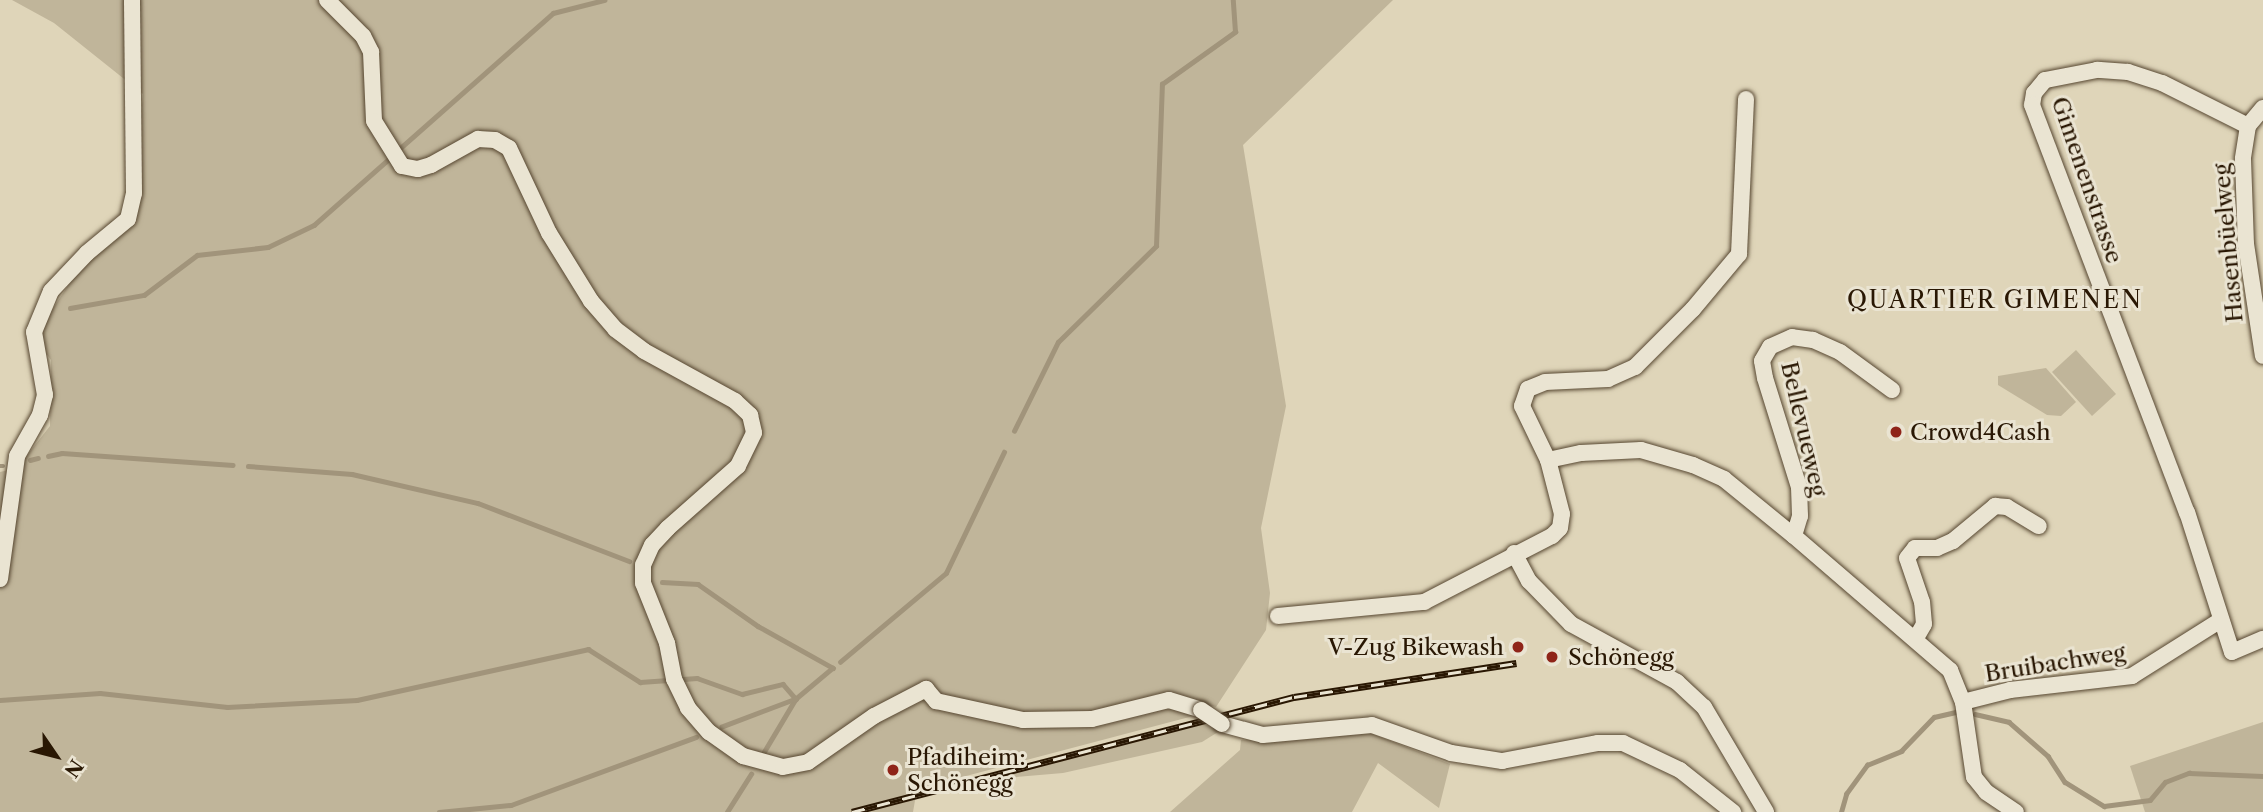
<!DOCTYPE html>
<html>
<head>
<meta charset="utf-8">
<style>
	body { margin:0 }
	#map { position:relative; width:2263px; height:812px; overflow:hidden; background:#dfd5b9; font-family:"Libre Caslon Text",serif }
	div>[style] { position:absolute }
	.green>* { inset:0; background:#c0b59a }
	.stream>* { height:4.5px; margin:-2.25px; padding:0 2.25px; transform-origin:2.25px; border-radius:2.25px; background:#a1947b }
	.roads { filter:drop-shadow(0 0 2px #564630) drop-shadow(0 0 2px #564630) }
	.street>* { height:16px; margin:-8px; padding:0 8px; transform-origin:8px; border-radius:8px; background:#eae4d2 }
	.rail>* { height:7px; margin-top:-3.5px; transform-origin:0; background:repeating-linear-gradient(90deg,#eae4d2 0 13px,#291703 0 26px); box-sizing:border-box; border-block:2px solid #291703 }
	.bridges { filter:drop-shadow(0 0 2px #564630) drop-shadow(0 0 2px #564630) }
	.street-bridge>* { height:16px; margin:-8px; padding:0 8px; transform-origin:8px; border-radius:8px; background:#eae4d2 }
	.dots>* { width:19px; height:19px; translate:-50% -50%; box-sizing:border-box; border:4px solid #eae4d2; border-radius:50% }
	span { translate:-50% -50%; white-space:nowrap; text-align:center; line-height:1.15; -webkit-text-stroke:6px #eae4d2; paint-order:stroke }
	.street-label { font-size:23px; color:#291703 }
	.poi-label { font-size:23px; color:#291703 }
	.left { translate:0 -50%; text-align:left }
	.right { translate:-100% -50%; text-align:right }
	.neighbourhood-label { font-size:24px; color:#291703; letter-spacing:2px }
	.north { position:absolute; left:21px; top:721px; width:70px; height:70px; -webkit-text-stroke:5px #eae4d2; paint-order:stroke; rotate:125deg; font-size:19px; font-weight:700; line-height:28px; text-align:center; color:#291703 }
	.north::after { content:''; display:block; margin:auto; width:24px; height:32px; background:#291703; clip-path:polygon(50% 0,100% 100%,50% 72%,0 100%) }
</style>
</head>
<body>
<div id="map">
	<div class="green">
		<i style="clip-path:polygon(12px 0,1393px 0,1243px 145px,1286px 406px,1261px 528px,1270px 593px,1266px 630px,1216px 707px,1156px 694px,1103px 714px,1034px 715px,939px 697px,935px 704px,1034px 723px,1105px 720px,1168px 708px,1197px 715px,917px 789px,913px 812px,0 812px,0 472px,17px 468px,50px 426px,51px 360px,34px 337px,111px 221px,131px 219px,143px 94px,54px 23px)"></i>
		<i style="clip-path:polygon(2076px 350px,2116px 394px,2092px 416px,2052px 372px)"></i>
		<i style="clip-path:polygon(2046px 368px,2076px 402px,2061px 416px,2047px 415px,1998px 385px,1998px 376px)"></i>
		<i style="clip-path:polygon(1208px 721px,1219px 728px,1218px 732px,1202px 742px,1063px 773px,983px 780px)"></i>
		<i style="clip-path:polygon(2263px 722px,2263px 812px,2145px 812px,2130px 766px)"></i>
		<i style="clip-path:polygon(1370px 733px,1450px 764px,1439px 808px,1378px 763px,1352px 812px,1170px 812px,1240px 750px,1241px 740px)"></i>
	</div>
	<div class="stream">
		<i style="left:397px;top:151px;width:208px;rotate:-41.5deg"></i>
		<i style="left:553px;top:13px;width:53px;rotate:-14.3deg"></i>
		<i style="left:70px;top:308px;width:75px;rotate:-10deg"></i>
		<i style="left:144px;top:295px;width:66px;rotate:-37deg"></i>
		<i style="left:197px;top:255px;width:71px;rotate:-6.4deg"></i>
		<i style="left:268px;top:247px;width:51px;rotate:-25.6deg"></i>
		<i style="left:314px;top:225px;width:103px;rotate:-41.4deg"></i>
		<i style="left:1014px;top:431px;width:99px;rotate:-63.7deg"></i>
		<i style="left:1058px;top:342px;width:137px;rotate:-44.4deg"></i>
		<i style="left:1156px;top:246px;width:162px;rotate:-87.9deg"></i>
		<i style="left:1162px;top:84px;width:90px;rotate:-35.5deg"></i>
		<i style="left:1235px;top:32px;width:32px;rotate:-94deg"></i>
		<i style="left:48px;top:456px;width:14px;rotate:-12deg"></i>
		<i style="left:62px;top:453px;width:171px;rotate:4deg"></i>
		<i style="left:30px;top:460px;width:8px;rotate:-14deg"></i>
		<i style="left:0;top:466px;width:3px"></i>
		<i style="left:248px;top:466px;width:104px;rotate:4.4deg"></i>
		<i style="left:352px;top:474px;width:129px;rotate:13deg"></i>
		<i style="left:478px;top:503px;width:162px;rotate:21deg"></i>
		<i style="left:662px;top:582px;width:36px;rotate:3deg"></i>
		<i style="left:698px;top:584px;width:73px;rotate:35deg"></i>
		<i style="left:758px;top:626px;width:86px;rotate:29.2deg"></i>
		<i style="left:833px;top:668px;width:48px;rotate:140deg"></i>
		<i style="left:796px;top:699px;width:61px;rotate:120.8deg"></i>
		<i style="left:840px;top:662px;width:138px;rotate:-40deg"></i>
		<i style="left:946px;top:573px;width:134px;rotate:-64.4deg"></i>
		<i style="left:0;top:700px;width:100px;rotate:-4deg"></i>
		<i style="left:100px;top:693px;width:128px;rotate:6.3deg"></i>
		<i style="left:227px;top:707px;width:130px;rotate:-3.1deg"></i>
		<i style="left:357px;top:700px;width:237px;rotate:-12.4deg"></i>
		<i style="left:588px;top:649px;width:62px;rotate:32.4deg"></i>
		<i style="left:640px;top:682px;width:57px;rotate:-4deg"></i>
		<i style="left:697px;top:678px;width:48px;rotate:19.6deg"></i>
		<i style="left:742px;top:694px;width:42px;rotate:-13.7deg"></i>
		<i style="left:783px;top:684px;width:20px;rotate:49deg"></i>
		<i style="left:796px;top:699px;width:79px;rotate:159.3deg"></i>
		<i style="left:1975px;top:714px;width:35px;rotate:13deg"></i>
		<i style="left:2009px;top:722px;width:52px;rotate:41.1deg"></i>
		<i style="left:2048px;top:756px;width:31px;rotate:57deg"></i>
		<i style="left:2065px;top:782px;width:46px;rotate:31.6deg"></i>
		<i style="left:2104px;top:806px;width:46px;rotate:-7.4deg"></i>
		<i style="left:2150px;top:800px;width:23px;rotate:-50deg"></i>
		<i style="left:2165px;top:782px;width:26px;rotate:-21deg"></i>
		<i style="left:2189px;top:773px;width:74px;rotate:2.3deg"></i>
		<i style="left:439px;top:812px;width:72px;rotate:-5.6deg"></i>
		<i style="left:511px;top:805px;width:197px;rotate:-20.2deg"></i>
		<i style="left:727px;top:812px;width:45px;rotate:-57.7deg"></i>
		<i style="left:1841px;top:812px;width:19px;rotate:-74deg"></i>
		<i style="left:1846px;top:794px;width:36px;rotate:-54deg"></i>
		<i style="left:1867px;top:765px;width:37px;rotate:-22deg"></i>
		<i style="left:1901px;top:751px;width:47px;rotate:-45.9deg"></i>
		<i style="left:1934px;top:717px;width:23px;rotate:-13deg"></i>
	</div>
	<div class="roads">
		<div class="street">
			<i style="left:327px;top:0;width:51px;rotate:45deg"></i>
			<i style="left:363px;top:36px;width:18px;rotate:63deg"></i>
			<i style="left:371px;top:52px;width:69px;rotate:87.5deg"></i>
			<i style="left:374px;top:121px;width:53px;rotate:58.1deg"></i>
			<i style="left:402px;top:166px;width:16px;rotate:11deg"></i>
			<i style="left:418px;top:169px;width:14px;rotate:-17deg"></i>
			<i style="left:431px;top:165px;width:54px;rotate:-29deg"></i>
			<i style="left:478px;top:139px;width:17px;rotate:3deg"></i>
			<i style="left:495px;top:140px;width:16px;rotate:30deg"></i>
			<i style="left:509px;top:148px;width:94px;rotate:64.8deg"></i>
			<i style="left:549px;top:233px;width:80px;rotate:58.3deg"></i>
			<i style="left:591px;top:301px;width:37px;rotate:49deg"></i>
			<i style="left:615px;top:329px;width:36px;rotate:37deg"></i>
			<i style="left:644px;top:351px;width:104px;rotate:28.8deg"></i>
			<i style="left:735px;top:401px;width:21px;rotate:43deg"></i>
			<i style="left:750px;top:415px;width:18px;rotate:77deg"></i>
			<i style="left:754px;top:433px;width:37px;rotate:116deg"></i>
			<i style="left:738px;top:466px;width:94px;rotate:138.5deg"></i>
			<i style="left:668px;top:528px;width:23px;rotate:133deg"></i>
			<i style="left:652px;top:545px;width:22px;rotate:114deg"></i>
			<i style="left:643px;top:565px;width:18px;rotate:90deg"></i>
			<i style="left:643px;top:583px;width:65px;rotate:68.2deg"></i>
			<i style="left:667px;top:643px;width:37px;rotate:79deg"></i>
			<i style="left:674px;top:679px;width:32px;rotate:64deg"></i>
			<i style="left:688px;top:708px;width:32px;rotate:49deg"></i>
			<i style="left:709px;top:732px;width:42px;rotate:35.2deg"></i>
			<i style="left:743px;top:756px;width:41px;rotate:15.4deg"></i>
			<i style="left:783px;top:767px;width:25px;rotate:-11deg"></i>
			<i style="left:808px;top:762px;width:80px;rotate:-34.9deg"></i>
			<i style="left:874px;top:716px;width:59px;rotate:-27.4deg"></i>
			<i style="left:926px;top:689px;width:16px;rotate:50deg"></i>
			<i style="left:936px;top:701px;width:89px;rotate:12.3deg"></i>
			<i style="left:1023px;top:720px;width:69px;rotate:-0.8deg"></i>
			<i style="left:1092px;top:719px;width:79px;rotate:-13.9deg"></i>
			<i style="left:1169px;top:700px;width:34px;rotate:17deg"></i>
			<i style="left:2263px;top:108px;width:23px;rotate:130deg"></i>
			<i style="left:2248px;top:126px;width:33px;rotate:99deg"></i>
			<i style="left:2243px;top:159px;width:85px;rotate:88deg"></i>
			<i style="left:2246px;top:244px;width:113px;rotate:81.4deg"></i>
			<i style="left:2248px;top:126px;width:96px;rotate:-153.4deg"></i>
			<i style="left:2162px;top:83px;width:36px;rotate:-162deg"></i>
			<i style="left:2128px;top:72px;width:31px;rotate:-176deg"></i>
			<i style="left:2097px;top:70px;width:53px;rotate:169.1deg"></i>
			<i style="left:2045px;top:80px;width:17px;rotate:130deg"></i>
			<i style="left:2034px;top:93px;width:12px;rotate:99deg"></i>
			<i style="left:2032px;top:105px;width:436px;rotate:69.2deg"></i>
			<i style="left:2187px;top:512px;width:147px;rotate:72.2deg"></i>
			<i style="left:2232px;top:652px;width:34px;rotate:-23deg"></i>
			<i style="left:1892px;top:390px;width:64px;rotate:-143.8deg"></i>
			<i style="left:1840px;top:352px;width:30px;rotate:-156deg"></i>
			<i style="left:1813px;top:340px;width:21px;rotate:-172deg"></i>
			<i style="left:1792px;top:337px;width:24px;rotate:156deg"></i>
			<i style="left:1770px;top:347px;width:16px;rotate:120deg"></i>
			<i style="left:1762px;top:361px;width:17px;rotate:80deg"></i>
			<i style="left:1765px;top:378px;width:114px;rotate:72.7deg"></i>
			<i style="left:1799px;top:487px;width:29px;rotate:88deg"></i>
			<i style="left:1800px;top:516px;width:21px;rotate:107deg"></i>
			<i style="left:1794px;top:536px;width:206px;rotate:40.7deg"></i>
			<i style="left:1950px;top:670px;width:35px;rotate:68deg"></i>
			<i style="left:1963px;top:702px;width:76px;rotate:81.7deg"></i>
			<i style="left:1974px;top:777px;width:19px;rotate:51deg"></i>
			<i style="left:1986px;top:792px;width:36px;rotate:34deg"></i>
			<i style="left:1548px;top:460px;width:60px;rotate:-115.7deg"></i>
			<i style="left:1522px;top:406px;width:18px;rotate:-71deg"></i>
			<i style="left:1528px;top:389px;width:18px;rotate:-22deg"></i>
			<i style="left:1545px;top:382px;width:63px;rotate:-2.7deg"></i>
			<i style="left:1608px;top:379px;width:30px;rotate:-24deg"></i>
			<i style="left:1635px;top:367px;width:82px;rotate:-45deg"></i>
			<i style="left:1693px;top:309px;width:72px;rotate:-50.1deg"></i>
			<i style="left:1739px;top:254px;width:155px;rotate:-87.4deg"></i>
			<i style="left:1514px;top:553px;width:32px;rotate:62deg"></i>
			<i style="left:1529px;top:581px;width:60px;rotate:45.7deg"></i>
			<i style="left:1571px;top:624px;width:121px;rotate:28.7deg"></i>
			<i style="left:1677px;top:682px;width:37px;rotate:43deg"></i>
			<i style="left:1704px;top:707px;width:122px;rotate:59.4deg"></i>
			<i style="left:0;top:579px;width:124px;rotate:-82.1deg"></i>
			<i style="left:17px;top:456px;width:47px;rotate:-60.7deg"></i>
			<i style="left:40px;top:415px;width:21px;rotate:-76deg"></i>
			<i style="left:45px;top:395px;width:64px;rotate:-99.9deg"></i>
			<i style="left:34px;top:332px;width:44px;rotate:-67.5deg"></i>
			<i style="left:51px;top:291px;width:52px;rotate:-46.5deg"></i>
			<i style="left:87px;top:253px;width:53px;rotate:-39.7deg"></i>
			<i style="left:128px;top:219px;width:27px;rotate:-77deg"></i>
			<i style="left:134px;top:193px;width:193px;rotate:-90.6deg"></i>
			<i style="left:1278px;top:616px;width:147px;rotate:-5.5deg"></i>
			<i style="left:1424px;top:602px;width:144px;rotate:-27.3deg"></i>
			<i style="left:1552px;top:536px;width:11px;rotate:-45deg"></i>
			<i style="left:1560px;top:528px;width:14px;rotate:-82deg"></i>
			<i style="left:1562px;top:514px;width:56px;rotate:-104.5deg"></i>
			<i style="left:1548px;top:460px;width:34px;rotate:-12deg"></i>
			<i style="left:1581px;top:453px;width:60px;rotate:-2.9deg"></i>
			<i style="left:1641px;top:450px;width:54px;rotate:16.1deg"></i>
			<i style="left:1693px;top:465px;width:34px;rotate:24deg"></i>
			<i style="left:1724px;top:479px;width:90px;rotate:39.2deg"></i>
			<i style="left:1916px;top:638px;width:16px;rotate:-60deg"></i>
			<i style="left:1924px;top:624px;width:22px;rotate:-95deg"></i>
			<i style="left:1922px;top:602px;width:46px;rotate:-108.8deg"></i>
			<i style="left:1907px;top:558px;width:13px;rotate:-51deg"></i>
			<i style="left:1915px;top:548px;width:22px"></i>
			<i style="left:1937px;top:548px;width:17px;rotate:-24deg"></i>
			<i style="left:1953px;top:541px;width:55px;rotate:-39.8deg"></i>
			<i style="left:1995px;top:506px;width:12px;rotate:5deg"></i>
			<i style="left:2007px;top:507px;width:37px;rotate:31deg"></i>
			<i style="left:1963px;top:702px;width:49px;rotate:-14.3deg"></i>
			<i style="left:2010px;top:690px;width:123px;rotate:-6.5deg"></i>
			<i style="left:2132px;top:676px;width:105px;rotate:-32.2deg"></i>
			<i style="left:1222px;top:724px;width:42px;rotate:15deg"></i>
			<i style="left:1263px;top:735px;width:109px;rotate:-5.2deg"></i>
			<i style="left:1372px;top:725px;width:84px;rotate:19.5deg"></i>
			<i style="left:1451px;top:753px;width:52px;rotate:8.9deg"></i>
			<i style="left:1502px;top:761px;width:98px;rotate:-10.6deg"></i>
			<i style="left:1598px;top:743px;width:25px"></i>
			<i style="left:1623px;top:743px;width:63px;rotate:25.3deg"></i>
			<i style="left:1680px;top:770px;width:68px;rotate:38.4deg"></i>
		</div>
	</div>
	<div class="rail">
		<i style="left:852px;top:812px;width:457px;rotate:-14.6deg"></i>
		<i style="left:1294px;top:697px;width:225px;rotate:-8.7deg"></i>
	</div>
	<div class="bridges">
		<div class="street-bridge">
			<i style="left:1201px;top:710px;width:25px;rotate:34deg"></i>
		</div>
	</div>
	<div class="dots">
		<i style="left:1896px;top:432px;background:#8f2418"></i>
		<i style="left:1518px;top:647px;background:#8f2418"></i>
		<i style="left:1552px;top:657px;background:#8f2418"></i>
		<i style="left:893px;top:770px;background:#8f2418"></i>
	</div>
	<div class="street-label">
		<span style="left:2087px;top:180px;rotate:71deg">Gimenenstrasse</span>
		<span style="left:2228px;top:243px;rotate:-95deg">Hasenbüelweg</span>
		<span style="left:1804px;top:429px;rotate:77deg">Bellevueweg</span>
		<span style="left:2055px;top:663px;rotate:-9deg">Bruibachweg</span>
	</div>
	<div class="poi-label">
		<span class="left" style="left:1910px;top:432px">Crowd4Cash</span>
		<span class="right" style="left:1504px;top:647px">V-Zug Bikewash</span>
		<span class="left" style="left:1568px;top:657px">Schönegg</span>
		<span class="left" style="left:907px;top:770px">Pfadiheim:<br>Schönegg</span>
	</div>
	<div class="neighbourhood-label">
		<span style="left:1995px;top:300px">QUARTIER GIMENEN</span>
	</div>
	<div class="north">N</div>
</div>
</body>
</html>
